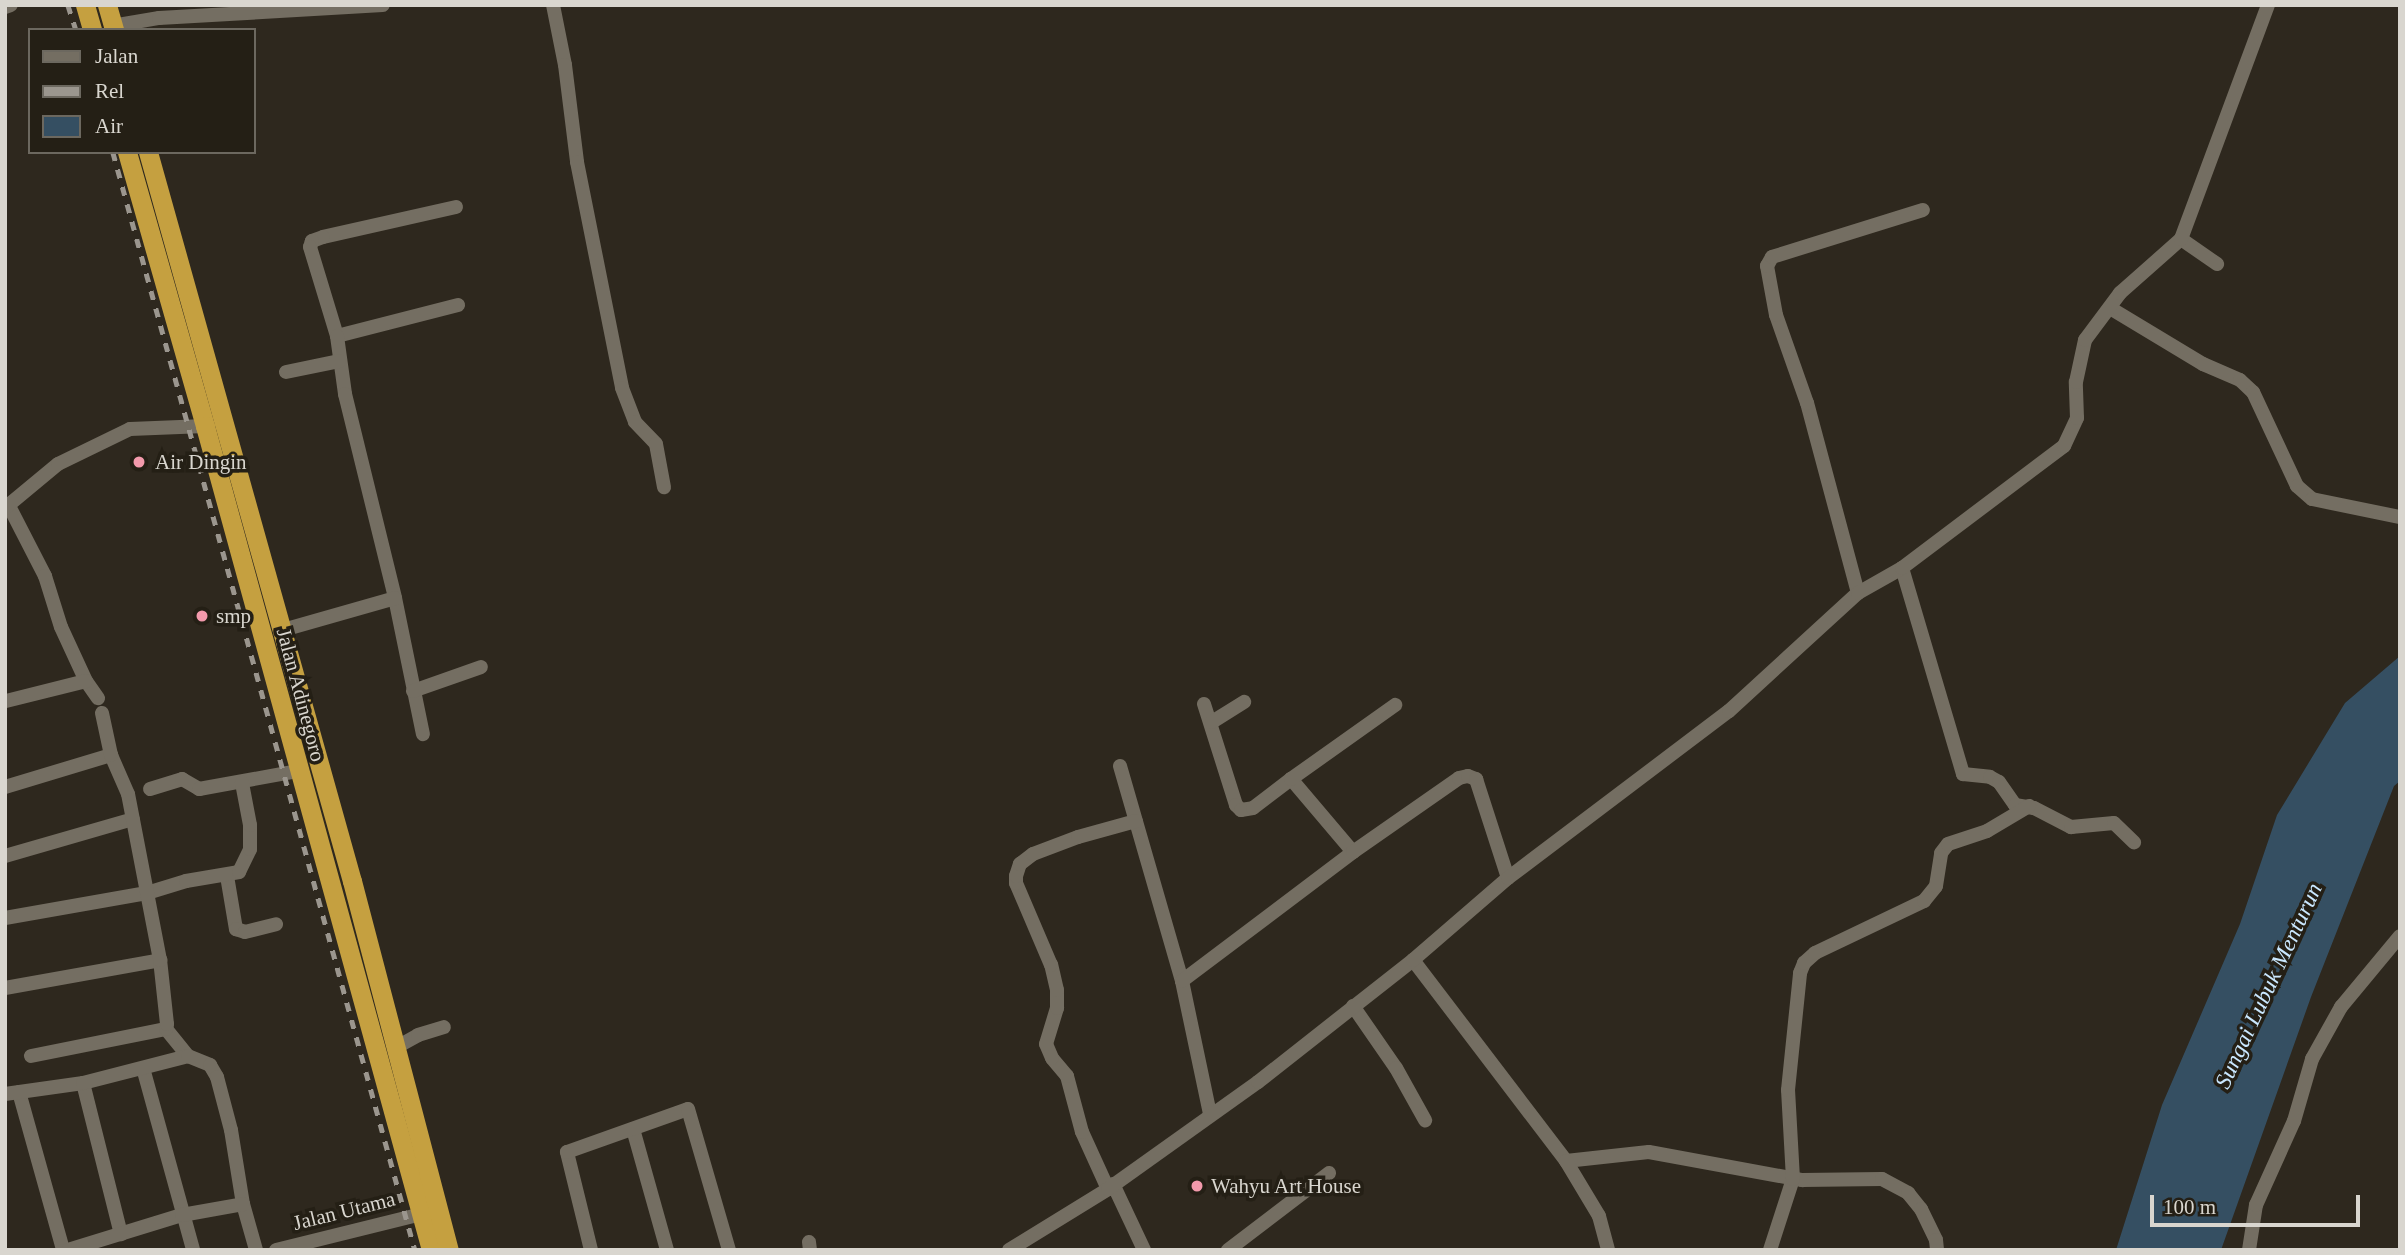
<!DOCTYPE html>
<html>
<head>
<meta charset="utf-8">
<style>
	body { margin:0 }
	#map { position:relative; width:2405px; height:1255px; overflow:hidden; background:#2e281e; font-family:Georgia,serif }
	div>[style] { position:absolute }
	.water>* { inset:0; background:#354f62 }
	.minor>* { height:14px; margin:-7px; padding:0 7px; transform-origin:7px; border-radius:7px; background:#746e62 }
	.trunk>* { height:19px; margin:-9.5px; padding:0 9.5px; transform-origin:9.5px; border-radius:9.5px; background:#c5a040 }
	.rail>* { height:4.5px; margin-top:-2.25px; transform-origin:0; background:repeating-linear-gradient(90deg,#9b968e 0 9px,transparent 0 18px) }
	.dots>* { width:19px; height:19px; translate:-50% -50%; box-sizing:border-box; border:4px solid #241f15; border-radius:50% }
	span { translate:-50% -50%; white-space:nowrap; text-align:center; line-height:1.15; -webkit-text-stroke:7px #241f15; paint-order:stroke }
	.poi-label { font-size:21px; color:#d9d6cf }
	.left { translate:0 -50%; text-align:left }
	.street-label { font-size:21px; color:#d9d6cf }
	.water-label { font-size:23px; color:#cae8ff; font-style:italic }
	.frame { position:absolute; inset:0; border:7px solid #d9d6cf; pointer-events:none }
	.legend { position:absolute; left:28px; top:28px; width:228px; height:126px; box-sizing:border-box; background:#241f15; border:2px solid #6c685f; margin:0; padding:9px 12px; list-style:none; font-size:21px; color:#d9d6cf }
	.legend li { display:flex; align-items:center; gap:14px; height:35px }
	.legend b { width:35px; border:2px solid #6c685f }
	.scale { position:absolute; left:2150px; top:1195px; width:210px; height:32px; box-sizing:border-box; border:4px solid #d9d6cf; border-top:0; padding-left:9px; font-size:21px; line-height:24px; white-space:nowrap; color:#d9d6cf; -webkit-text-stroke:5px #241f15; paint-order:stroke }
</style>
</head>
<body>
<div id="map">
	<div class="water">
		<i style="clip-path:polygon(2400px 656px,2400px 781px,2394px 786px,2311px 997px,2221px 1250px,2116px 1250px,2162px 1105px,2240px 924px,2277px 815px,2345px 703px)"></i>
	</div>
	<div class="minor">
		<i style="left:553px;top:5px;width:61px;rotate:78.7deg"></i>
		<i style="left:565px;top:65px;width:98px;rotate:82.9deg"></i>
		<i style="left:577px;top:162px;width:230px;rotate:78.7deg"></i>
		<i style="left:622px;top:388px;width:36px;rotate:69deg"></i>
		<i style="left:635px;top:422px;width:30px;rotate:46deg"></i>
		<i style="left:656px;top:444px;width:44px;rotate:79.5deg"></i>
		<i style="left:5px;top:7px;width:6px;rotate:-18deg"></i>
		<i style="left:112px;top:26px;width:48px;rotate:-9.7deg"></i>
		<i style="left:159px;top:18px;width:224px;rotate:-3.3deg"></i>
		<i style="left:456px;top:207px;width:136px;rotate:167.3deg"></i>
		<i style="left:323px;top:237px;width:12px;rotate:160deg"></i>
		<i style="left:312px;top:241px;width:6px;rotate:108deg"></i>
		<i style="left:310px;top:247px;width:93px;rotate:73.1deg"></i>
		<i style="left:337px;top:336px;width:125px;rotate:-14.4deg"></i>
		<i style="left:2181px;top:239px;width:44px;rotate:34.8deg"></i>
		<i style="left:2110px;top:308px;width:109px;rotate:31.1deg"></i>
		<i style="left:2203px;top:364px;width:40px;rotate:23.4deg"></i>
		<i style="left:2240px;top:380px;width:18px;rotate:43deg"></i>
		<i style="left:2253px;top:392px;width:104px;rotate:64.9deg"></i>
		<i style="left:2297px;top:486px;width:20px;rotate:41deg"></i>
		<i style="left:2312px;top:499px;width:90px;rotate:11.6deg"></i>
		<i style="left:337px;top:336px;width:59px;rotate:82.1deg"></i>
		<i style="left:345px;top:394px;width:210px;rotate:76.2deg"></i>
		<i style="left:395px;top:598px;width:139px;rotate:78.4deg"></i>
		<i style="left:286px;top:372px;width:54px;rotate:-11.7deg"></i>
		<i style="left:9px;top:506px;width:79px;rotate:62.8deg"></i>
		<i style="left:45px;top:576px;width:53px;rotate:72.6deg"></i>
		<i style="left:61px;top:627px;width:60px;rotate:65.2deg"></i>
		<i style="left:86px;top:681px;width:21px;rotate:55deg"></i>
		<i style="left:5px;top:508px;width:69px;rotate:-39.7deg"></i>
		<i style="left:58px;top:464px;width:80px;rotate:-25.9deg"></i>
		<i style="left:130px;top:429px;width:75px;rotate:-2.3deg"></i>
		<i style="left:1902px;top:568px;width:215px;rotate:73.5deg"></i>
		<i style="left:1963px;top:774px;width:27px;rotate:6deg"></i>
		<i style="left:1990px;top:777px;width:10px;rotate:29deg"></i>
		<i style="left:1999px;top:782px;width:28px;rotate:55deg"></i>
		<i style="left:2015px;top:805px;width:19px;rotate:9deg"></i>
		<i style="left:2034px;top:808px;width:42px;rotate:27.2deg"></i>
		<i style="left:2071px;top:827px;width:43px;rotate:-5.3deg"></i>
		<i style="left:2114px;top:823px;width:28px;rotate:44deg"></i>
		<i style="left:1858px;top:593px;width:197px;rotate:-105deg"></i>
		<i style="left:1807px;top:403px;width:93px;rotate:-109.4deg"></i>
		<i style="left:1776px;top:315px;width:50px;rotate:-100.4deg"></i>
		<i style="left:1767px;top:266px;width:10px;rotate:-61deg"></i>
		<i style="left:1772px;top:257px;width:158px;rotate:-17.3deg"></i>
		<i style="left:283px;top:630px;width:116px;rotate:-15.9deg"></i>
		<i style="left:413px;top:691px;width:72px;rotate:-19.4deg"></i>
		<i style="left:6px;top:701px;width:82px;rotate:-14deg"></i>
		<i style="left:1204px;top:704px;width:106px;rotate:72.4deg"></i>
		<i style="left:1236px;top:805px;width:7px;rotate:45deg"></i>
		<i style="left:1241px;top:810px;width:12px;rotate:-9deg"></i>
		<i style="left:1253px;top:808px;width:48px;rotate:-37.3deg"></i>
		<i style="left:1212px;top:722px;width:38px;rotate:-32deg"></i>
		<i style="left:1120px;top:766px;width:224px;rotate:73.9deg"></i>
		<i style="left:1182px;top:981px;width:136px;rotate:78.1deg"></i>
		<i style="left:5px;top:787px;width:111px;rotate:-16.8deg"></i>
		<i style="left:150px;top:789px;width:34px;rotate:-17deg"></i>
		<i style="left:182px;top:779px;width:20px;rotate:30deg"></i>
		<i style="left:199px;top:789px;width:101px;rotate:-10.3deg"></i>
		<i style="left:1353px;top:852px;width:96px;rotate:-130.3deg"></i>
		<i style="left:1291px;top:779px;width:128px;rotate:-35.4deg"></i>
		<i style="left:5px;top:856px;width:133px;rotate:-16.1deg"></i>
		<i style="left:227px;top:876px;width:54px;rotate:80.4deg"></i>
		<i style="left:236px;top:929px;width:9px;rotate:18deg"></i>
		<i style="left:245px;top:932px;width:32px;rotate:-14deg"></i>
		<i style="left:5px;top:918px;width:144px;rotate:-10deg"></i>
		<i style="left:147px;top:893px;width:41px;rotate:-17.1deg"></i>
		<i style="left:186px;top:881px;width:54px;rotate:-9.6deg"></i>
		<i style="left:239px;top:872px;width:25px;rotate:-64deg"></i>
		<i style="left:250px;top:849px;width:24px;rotate:-90deg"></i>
		<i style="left:250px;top:825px;width:43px;rotate:-100.8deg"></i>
		<i style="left:1413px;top:960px;width:253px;rotate:52.7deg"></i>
		<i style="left:1566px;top:1161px;width:83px;rotate:-6.2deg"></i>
		<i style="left:1649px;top:1152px;width:156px;rotate:10.4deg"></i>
		<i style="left:1802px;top:1180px;width:80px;rotate:-0.7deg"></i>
		<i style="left:1882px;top:1179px;width:30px;rotate:28deg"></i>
		<i style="left:1908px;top:1193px;width:21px;rotate:51deg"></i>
		<i style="left:1921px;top:1209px;width:34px;rotate:64deg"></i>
		<i style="left:1936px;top:1240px;width:10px;rotate:84deg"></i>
		<i style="left:1182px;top:981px;width:214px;rotate:-37deg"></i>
		<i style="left:1353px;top:852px;width:129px;rotate:-34.9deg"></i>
		<i style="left:1459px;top:778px;width:9px;rotate:-13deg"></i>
		<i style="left:1468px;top:776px;width:9px;rotate:21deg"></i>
		<i style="left:1476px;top:779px;width:104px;rotate:72.1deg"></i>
		<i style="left:5px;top:988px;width:158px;rotate:-10.2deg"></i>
		<i style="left:1353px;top:1006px;width:75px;rotate:55.3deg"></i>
		<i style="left:1396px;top:1068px;width:60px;rotate:60.9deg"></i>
		<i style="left:166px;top:1029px;width:35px;rotate:51deg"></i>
		<i style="left:395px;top:1048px;width:26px;rotate:-29deg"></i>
		<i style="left:418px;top:1035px;width:27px;rotate:-17deg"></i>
		<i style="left:31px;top:1056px;width:138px;rotate:-11.3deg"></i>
		<i style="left:166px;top:1029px;width:5px;rotate:-79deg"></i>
		<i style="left:167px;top:1024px;width:64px;rotate:-96.2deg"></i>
		<i style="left:160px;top:960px;width:169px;rotate:-100.9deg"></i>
		<i style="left:128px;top:794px;width:43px;rotate:-113.6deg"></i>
		<i style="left:111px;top:755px;width:43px;rotate:-102.1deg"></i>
		<i style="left:143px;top:1068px;width:189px;rotate:74.6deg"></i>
		<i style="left:83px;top:1083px;width:156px;rotate:75.9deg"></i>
		<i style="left:19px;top:1092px;width:164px;rotate:74.4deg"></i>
		<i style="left:5px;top:1094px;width:79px;rotate:-8deg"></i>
		<i style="left:83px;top:1083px;width:108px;rotate:-14.4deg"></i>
		<i style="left:188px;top:1056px;width:24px;rotate:22deg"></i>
		<i style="left:210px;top:1065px;width:14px;rotate:60deg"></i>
		<i style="left:217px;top:1077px;width:55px;rotate:75.2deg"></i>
		<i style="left:231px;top:1130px;width:75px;rotate:80.8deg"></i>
		<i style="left:243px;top:1204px;width:48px;rotate:74.2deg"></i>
		<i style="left:633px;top:1129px;width:126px;rotate:74.3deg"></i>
		<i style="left:1566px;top:1161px;width:64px;rotate:59deg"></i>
		<i style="left:1599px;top:1216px;width:35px;rotate:75deg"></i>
		<i style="left:1113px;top:1184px;width:73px;rotate:64.8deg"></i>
		<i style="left:1108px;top:1189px;width:63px;rotate:-114.5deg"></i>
		<i style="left:1082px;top:1132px;width:58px;rotate:-105deg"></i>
		<i style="left:1067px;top:1076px;width:23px;rotate:-130deg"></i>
		<i style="left:1052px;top:1058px;width:15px;rotate:-113deg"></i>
		<i style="left:1046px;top:1044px;width:38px;rotate:-73deg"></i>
		<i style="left:1057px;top:1008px;width:18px;rotate:-90deg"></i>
		<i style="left:1057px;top:990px;width:26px;rotate:-103deg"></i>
		<i style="left:1051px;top:965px;width:89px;rotate:-113.1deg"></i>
		<i style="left:1016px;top:883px;width:7px;rotate:-90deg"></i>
		<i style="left:1016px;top:876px;width:13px;rotate:-72deg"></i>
		<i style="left:1020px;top:864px;width:16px;rotate:-38deg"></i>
		<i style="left:1033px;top:854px;width:48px;rotate:-20.7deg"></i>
		<i style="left:1078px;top:837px;width:60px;rotate:-15.4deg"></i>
		<i style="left:809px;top:1242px;width:8px;rotate:83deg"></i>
		<i style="left:68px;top:1250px;width:119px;rotate:-17.1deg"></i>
		<i style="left:182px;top:1215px;width:62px;rotate:-10.2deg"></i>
		<i style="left:276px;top:1250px;width:149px;rotate:-13.9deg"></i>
		<i style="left:591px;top:1250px;width:101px;rotate:-103.8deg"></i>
		<i style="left:567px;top:1152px;width:128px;rotate:-19.6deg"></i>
		<i style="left:688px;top:1109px;width:147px;rotate:73.8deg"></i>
		<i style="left:1009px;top:1250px;width:116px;rotate:-31.6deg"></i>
		<i style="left:1108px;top:1189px;width:184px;rotate:-35.5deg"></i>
		<i style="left:1258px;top:1082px;width:197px;rotate:-38.2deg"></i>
		<i style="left:1413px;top:960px;width:125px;rotate:-40.8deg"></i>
		<i style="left:1508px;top:878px;width:277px;rotate:-37.1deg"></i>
		<i style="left:1729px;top:711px;width:175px;rotate:-42.5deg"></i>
		<i style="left:1858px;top:593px;width:51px;rotate:-29.6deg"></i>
		<i style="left:1902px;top:568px;width:203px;rotate:-37deg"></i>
		<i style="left:2064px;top:446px;width:31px;rotate:-65deg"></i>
		<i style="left:2077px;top:418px;width:36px;rotate:-92deg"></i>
		<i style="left:2076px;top:382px;width:43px;rotate:-77.9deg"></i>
		<i style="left:2085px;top:340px;width:59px;rotate:-53.3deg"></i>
		<i style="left:2120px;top:293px;width:81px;rotate:-41.5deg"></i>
		<i style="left:2181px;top:239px;width:250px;rotate:-69.6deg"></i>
		<i style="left:1228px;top:1250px;width:127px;rotate:-37.3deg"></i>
		<i style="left:1770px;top:1250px;width:75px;rotate:-72.1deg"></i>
		<i style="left:1793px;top:1179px;width:89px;rotate:-93.2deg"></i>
		<i style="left:1788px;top:1090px;width:118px;rotate:-84.1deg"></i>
		<i style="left:1800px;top:973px;width:11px;rotate:-68deg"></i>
		<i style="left:1804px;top:963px;width:15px;rotate:-42deg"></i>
		<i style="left:1815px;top:953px;width:121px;rotate:-25.5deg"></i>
		<i style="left:1924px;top:901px;width:19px;rotate:-51deg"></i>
		<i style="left:1936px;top:886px;width:33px;rotate:-81deg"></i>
		<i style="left:1941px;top:853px;width:11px;rotate:-52deg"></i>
		<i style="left:1948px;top:844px;width:41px;rotate:-18.4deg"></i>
		<i style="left:1987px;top:831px;width:49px;rotate:-30.8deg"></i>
		<i style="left:2249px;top:1250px;width:46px;rotate:-81.2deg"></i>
		<i style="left:2256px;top:1205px;width:92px;rotate:-65.7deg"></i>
		<i style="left:2294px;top:1121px;width:65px;rotate:-73.8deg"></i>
		<i style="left:2312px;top:1059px;width:60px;rotate:-60.9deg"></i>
		<i style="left:2341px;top:1007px;width:92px;rotate:-50.3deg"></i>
	</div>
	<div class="trunk">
		<i style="left:85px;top:5px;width:26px;rotate:74deg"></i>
		<i style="left:107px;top:5px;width:26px;rotate:74deg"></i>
		<i style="left:127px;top:152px;width:285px;rotate:74.1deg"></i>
		<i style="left:205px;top:426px;width:854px;rotate:74.66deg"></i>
		<i style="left:148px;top:152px;width:757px;rotate:74.37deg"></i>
		<i style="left:352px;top:881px;width:382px;rotate:75.3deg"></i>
	</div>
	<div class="rail">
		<i style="left:68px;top:5px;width:26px;rotate:72deg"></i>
		<i style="left:113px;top:152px;width:1139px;rotate:74.62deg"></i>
	</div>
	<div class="dots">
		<i style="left:139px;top:462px;background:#f39aac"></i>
		<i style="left:202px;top:616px;background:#f39aac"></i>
		<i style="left:1197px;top:1186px;background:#f39aac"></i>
	</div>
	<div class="poi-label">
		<span class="left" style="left:155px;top:462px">Air Dingin</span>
		<span class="left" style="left:216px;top:616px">smp</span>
		<span class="left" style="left:1211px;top:1186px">Wahyu Art House</span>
	</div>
	<div class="street-label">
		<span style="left:301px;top:695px;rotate:75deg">Jalan Adinegoro</span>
		<span style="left:344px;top:1211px;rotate:-14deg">Jalan Utama</span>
	</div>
	<div class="water-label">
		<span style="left:2269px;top:986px;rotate:-65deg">Sungai Lubuk Menturun</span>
	</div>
	<div class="frame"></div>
	<ul class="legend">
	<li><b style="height:9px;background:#746e62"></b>Jalan</li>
	<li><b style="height:9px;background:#9b968e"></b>Rel</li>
	<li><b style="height:19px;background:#354f62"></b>Air</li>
	</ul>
	<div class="scale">100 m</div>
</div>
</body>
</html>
